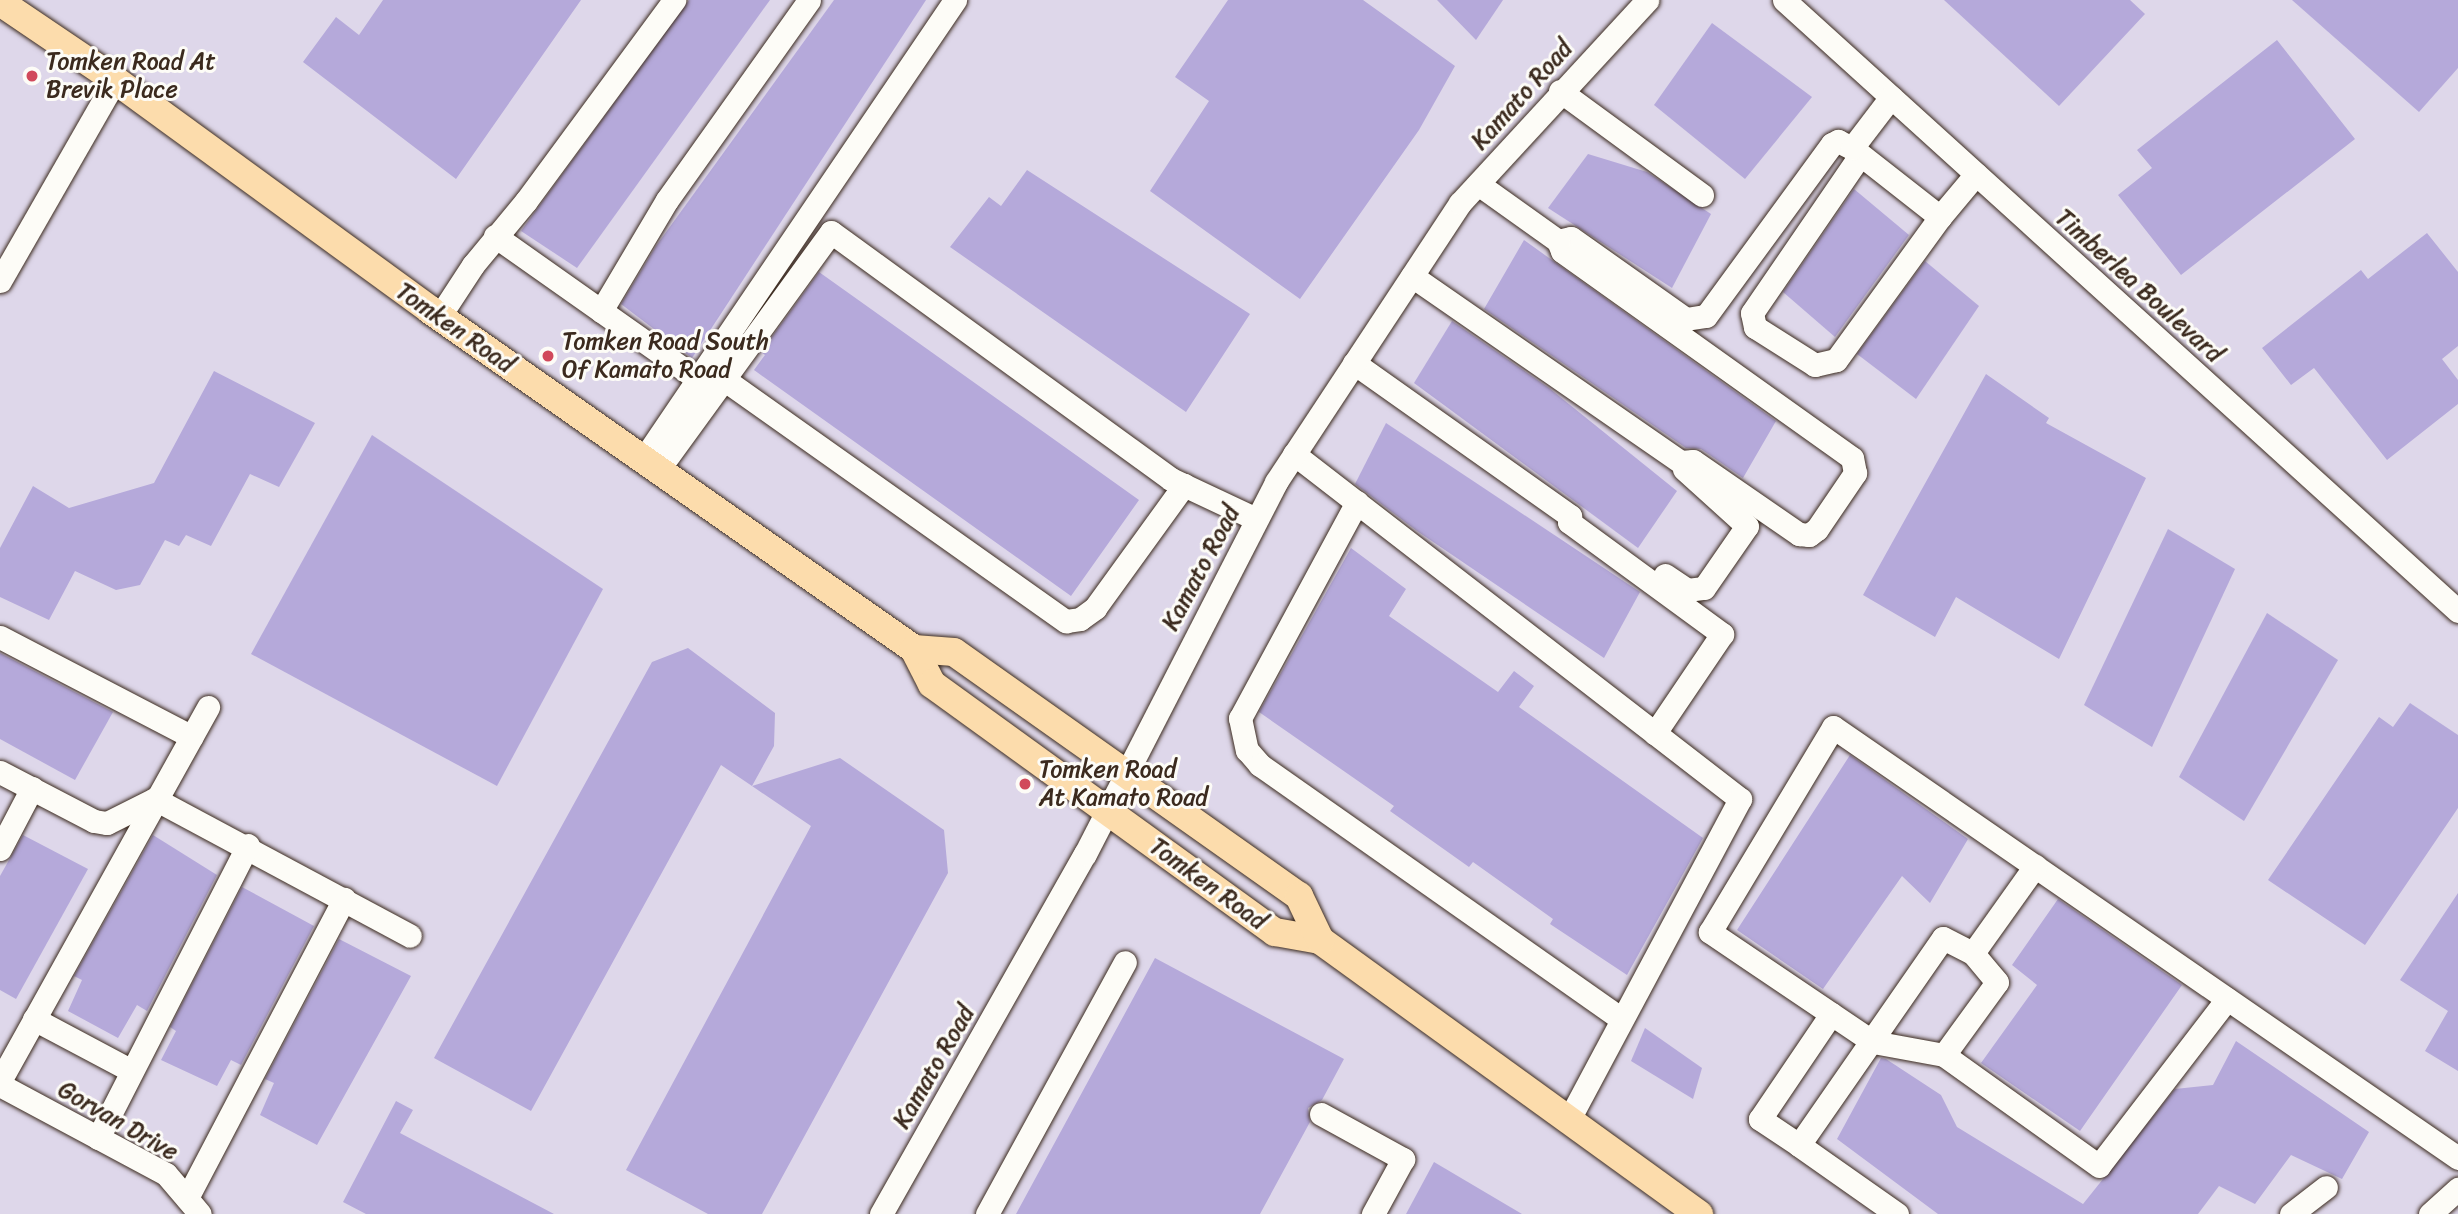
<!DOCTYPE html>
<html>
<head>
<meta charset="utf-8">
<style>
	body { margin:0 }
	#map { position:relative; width:2458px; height:1214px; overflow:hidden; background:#efebf1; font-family:Sriracha,sans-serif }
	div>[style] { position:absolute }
	.built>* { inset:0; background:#ded7ea }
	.building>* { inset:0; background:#b5a9da }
	.roads { filter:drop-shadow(0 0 2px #3b2a1e) drop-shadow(0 0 2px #3b2a1e) }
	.minor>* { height:23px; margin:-11.5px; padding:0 11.5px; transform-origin:11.5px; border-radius:11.5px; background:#fdfcf7 }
	.major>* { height:28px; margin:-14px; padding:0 14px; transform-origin:14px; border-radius:14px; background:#fcdcac }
	.dots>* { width:19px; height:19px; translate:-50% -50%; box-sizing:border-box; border:4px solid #fdfcf7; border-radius:50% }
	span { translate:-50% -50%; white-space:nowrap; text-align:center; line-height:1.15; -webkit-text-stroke:6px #fdfcf7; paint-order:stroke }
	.poi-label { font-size:24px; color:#3b2a1e }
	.left { translate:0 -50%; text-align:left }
	.street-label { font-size:24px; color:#3b2a1e }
</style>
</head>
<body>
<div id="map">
	<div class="built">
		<i style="clip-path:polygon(0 0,2458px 0,2458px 1214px,0 1214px)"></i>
	</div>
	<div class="building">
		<i style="clip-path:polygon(383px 0,581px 0,456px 179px,303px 62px,336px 17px,359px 35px)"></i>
		<i style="clip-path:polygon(689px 0,770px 0,577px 268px,521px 231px)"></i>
		<i style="clip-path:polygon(834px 0,926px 0,692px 358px,621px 304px,656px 246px)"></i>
		<i style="clip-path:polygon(1228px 0,1363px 0,1455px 66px,1419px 130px,1300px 299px,1150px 191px,1209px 101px,1175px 77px)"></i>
		<i style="clip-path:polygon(1437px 0,1503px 0,1476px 40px)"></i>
		<i style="clip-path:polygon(1944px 0,2130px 0,2145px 14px,2059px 106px)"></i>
		<i style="clip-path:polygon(2292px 0,2458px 0,2458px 68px,2419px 112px)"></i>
		<i style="clip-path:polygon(1712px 23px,1812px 97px,1745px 179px,1654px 105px)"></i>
		<i style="clip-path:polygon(2277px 40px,2355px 139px,2181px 275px,2118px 195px,2152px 168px,2137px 150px)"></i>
		<i style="clip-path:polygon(1588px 154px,1647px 172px,1711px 214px,1672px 288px,1548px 208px)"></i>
		<i style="clip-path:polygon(1027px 170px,1250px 314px,1186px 412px,950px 247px,989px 197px,1001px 206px)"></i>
		<i style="clip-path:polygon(1854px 189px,1909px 235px,1835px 337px,1783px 292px)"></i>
		<i style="clip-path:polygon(2427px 233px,2458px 272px,2458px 346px,2442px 359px,2458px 380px,2458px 404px,2387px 460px,2314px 368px,2291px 385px,2262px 348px,2361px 270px,2368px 279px)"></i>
		<i style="clip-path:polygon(1524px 240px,1776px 421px,1743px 478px,1701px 449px,1686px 448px,1484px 309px)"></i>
		<i style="clip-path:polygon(1925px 261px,1979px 306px,1916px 399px,1857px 354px)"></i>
		<i style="clip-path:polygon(819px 272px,1139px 500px,1071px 596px,754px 370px,765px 355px,761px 352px)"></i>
		<i style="clip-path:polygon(1452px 321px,1549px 388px,1677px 491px,1638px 548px,1414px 383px)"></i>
		<i style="clip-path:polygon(214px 371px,315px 423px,279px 487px,250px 474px,211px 546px,186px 535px,179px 546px,165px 540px,140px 585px,116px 590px,75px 571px,49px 620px,0 597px,0 548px,33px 486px,69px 508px,154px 483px)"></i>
		<i style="clip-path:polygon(1986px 374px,2049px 418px,2046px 423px,2146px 478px,2059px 659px,1956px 597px,1935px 637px,1863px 595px)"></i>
		<i style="clip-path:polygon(1386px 423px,1640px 592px,1604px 658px,1417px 531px,1355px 484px)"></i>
		<i style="clip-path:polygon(372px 435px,603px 589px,497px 786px,251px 654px)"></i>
		<i style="clip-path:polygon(2168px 529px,2235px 569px,2152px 747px,2084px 705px)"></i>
		<i style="clip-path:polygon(1351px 548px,1406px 589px,1389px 616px,1498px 692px,1514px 671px,1534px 686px,1519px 707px,1703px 838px,1627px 975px,1550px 924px,1553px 919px,1473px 862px,1469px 867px,1390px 811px,1394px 806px,1259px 712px)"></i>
		<i style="clip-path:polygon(2267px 613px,2338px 660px,2244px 821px,2179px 777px)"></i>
		<i style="clip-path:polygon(688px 648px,775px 713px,774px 746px,752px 786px,721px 765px,531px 1111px,434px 1058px,652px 662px)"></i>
		<i style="clip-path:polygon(0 653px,113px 712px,75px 780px,0 739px)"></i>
		<i style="clip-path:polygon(2410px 703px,2458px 735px,2458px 808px,2365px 945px,2268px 880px,2379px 717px,2393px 727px)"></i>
		<i style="clip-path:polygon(1850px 755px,1968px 839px,1930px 903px,1902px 876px,1823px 989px,1737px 930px)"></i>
		<i style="clip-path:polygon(840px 758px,944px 830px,948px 873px,762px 1214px,708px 1214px,626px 1170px,811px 826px,752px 786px)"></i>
		<i style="clip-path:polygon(23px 835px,88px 869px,16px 999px,0 990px,0 876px)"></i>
		<i style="clip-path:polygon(153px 835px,217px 875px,147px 1011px,137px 1005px,118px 1038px,68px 1011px,82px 980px,74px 976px)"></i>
		<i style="clip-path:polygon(242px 887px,314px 926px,241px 1065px,231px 1060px,217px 1086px,161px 1060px,176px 1031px,170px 1027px)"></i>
		<i style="clip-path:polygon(2458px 893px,2458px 1071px,2425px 1051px,2448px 1011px,2400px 980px)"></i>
		<i style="clip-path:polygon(2058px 899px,2182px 985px,2080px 1131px,1981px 1063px,2037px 985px,2012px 965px)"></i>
		<i style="clip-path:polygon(339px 939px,411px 976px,317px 1145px,260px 1115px,274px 1083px,265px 1079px)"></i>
		<i style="clip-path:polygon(1155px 958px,1344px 1059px,1322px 1100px,1308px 1108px,1310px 1122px,1260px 1214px,1016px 1214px)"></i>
		<i style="clip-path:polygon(1645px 1028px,1702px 1068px,1693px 1099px,1631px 1061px)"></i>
		<i style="clip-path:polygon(2236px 1041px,2369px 1132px,2342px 1179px,2291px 1155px,2255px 1204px,2219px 1186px,2198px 1214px,1938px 1214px,1837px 1139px,1881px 1058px,1886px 1059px,1941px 1095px,1957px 1127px,2083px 1204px,2175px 1089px,2213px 1085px)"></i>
		<i style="clip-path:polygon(396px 1101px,413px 1110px,400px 1133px,554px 1214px,366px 1214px,343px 1202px)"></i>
		<i style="clip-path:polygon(1434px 1162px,1522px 1214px,1406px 1214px)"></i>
	</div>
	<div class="roads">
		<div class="minor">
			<i style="left:1784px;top:0;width:910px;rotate:42.19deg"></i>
			<i style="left:1560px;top:91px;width:176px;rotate:36.2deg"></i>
			<i style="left:1852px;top:148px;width:112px;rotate:38.1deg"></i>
			<i style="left:1940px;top:217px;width:177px;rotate:126deg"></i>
			<i style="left:1836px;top:360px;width:22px;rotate:167deg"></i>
			<i style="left:1815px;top:365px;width:71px;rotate:-147.7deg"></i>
			<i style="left:1755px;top:327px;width:14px;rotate:-102deg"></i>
			<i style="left:1752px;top:313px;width:191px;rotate:-55.6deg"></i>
			<i style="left:1940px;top:217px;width:56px;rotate:-50.1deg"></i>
			<i style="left:495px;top:236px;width:246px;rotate:35.2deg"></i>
			<i style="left:1558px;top:241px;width:13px;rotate:-13deg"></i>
			<i style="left:1571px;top:238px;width:141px;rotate:35.2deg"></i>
			<i style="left:1686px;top:319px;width:20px;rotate:-9deg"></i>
			<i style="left:1706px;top:316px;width:213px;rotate:-53.8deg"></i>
			<i style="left:1832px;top:144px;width:7px;rotate:-27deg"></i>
			<i style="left:1838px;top:141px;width:16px;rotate:27deg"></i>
			<i style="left:1852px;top:148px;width:64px;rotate:-52.6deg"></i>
			<i style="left:1412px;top:276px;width:327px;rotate:34.7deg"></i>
			<i style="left:1681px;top:462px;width:12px;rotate:-5deg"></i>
			<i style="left:1693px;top:461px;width:129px;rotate:34.6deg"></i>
			<i style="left:1799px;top:534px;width:10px;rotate:6deg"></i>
			<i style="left:1809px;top:535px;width:10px;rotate:-37deg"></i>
			<i style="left:1817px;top:529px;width:68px;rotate:-55.8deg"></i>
			<i style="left:1855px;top:473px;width:15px;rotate:-101deg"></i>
			<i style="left:1852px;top:458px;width:356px;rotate:-144.5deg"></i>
			<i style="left:1562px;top:251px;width:11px;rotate:-112deg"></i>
			<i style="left:1558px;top:241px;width:98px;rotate:-144.5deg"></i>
			<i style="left:0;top:281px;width:232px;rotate:-60.2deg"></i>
			<i style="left:601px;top:311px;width:129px;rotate:-59.3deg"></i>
			<i style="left:667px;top:200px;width:245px;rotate:-54.6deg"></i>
			<i style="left:439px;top:317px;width:62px;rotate:-56.8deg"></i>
			<i style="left:473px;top:265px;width:83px;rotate:-50.4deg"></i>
			<i style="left:526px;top:201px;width:250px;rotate:-53.6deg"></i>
			<i style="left:1354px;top:363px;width:265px;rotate:35.3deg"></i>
			<i style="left:1570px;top:516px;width:6px;rotate:99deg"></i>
			<i style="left:1569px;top:522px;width:190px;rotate:36.2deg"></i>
			<i style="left:1722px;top:634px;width:120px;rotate:124.1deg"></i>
			<i style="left:725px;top:380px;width:418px;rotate:35.3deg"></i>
			<i style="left:1066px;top:621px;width:14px;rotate:-8deg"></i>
			<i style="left:1080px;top:619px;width:19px;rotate:-36deg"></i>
			<i style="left:1095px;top:608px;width:152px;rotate:-54.1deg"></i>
			<i style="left:1294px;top:454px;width:564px;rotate:37.72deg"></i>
			<i style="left:1740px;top:799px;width:363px;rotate:118.1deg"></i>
			<i style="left:643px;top:460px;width:556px;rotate:-55.85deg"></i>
			<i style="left:658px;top:470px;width:294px;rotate:-54deg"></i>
			<i style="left:831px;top:232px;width:420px;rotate:36deg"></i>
			<i style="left:1171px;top:479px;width:94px;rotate:25.2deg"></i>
			<i style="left:1357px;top:502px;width:246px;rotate:118.4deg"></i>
			<i style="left:1240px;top:718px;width:33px;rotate:78deg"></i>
			<i style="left:1247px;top:750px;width:20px;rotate:49deg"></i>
			<i style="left:1260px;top:765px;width:442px;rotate:35.1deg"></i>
			<i style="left:1665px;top:575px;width:27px;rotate:34deg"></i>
			<i style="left:1687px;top:590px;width:17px;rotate:-7deg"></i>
			<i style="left:1704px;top:588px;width:75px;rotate:-55.3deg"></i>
			<i style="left:1747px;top:526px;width:85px;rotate:-137.9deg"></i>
			<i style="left:0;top:637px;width:216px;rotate:27.5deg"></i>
			<i style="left:0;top:772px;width:106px;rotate:27.5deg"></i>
			<i style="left:94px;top:821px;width:13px;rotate:9deg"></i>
			<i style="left:107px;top:823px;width:54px;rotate:-26.6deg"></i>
			<i style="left:155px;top:799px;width:289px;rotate:28.2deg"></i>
			<i style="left:0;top:849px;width:69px;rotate:-62.3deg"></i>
			<i style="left:2227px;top:999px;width:210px;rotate:127.5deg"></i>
			<i style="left:2099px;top:1166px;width:191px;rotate:-144.4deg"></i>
			<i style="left:1944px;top:1055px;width:72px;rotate:-169.6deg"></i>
			<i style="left:1873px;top:1042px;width:197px;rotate:-146deg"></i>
			<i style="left:1710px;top:932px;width:239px;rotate:-59deg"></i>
			<i style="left:1833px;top:727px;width:759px;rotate:34.59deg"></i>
			<i style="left:34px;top:1019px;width:109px;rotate:28deg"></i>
			<i style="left:1944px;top:1055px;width:90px;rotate:-54deg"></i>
			<i style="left:1997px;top:982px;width:38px;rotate:-130deg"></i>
			<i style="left:0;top:1081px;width:428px;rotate:-60.9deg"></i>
			<i style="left:0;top:1085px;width:188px;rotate:28.2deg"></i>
			<i style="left:166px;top:1174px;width:52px;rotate:49.6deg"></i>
			<i style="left:1321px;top:1114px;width:94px;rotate:28.8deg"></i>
			<i style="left:1403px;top:1159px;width:63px;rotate:118.6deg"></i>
			<i style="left:98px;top:1138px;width:329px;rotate:-62.9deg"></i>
			<i style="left:1799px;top:1145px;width:47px;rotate:-146.3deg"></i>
			<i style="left:1760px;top:1119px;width:127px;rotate:-55.9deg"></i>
			<i style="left:187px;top:1198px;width:338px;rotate:-62.3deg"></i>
			<i style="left:881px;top:1214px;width:414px;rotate:-60.5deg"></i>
			<i style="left:1085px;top:854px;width:418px;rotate:-62.8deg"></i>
			<i style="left:1276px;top:482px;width:334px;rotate:-56.6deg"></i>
			<i style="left:1460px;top:203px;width:276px;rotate:-47.3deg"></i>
			<i style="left:987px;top:1214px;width:287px;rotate:-61.3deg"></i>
			<i style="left:1897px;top:1214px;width:120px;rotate:-144.9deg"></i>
			<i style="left:1799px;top:1145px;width:252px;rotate:-55.2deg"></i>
			<i style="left:1943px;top:938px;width:34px;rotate:27deg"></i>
			<i style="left:1973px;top:953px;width:107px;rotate:-54.5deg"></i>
			<i style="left:2291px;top:1214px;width:44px;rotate:-37.6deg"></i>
			<i style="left:2430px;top:1214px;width:38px;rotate:-42deg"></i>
		</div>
		<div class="major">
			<i style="left:0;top:2px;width:139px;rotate:34.1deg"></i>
			<i style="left:115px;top:80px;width:390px;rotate:36.1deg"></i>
			<i style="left:430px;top:310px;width:591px;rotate:35.01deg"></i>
			<i style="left:914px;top:649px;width:39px;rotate:63deg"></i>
			<i style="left:932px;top:684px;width:423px;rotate:35.9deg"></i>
			<i style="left:1275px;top:932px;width:46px;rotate:10.1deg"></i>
			<i style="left:1320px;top:940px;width:468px;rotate:35.9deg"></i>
			<i style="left:914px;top:649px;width:40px;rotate:4.3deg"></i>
			<i style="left:954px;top:652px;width:423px;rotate:35.3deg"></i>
			<i style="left:1299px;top:896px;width:49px;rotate:64.5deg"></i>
		</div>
	</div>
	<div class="dots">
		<i style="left:32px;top:76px;background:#d1495b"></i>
		<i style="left:548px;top:356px;background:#d1495b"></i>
		<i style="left:1025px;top:784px;background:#d1495b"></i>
	</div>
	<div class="poi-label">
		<span class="left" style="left:46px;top:76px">Tomken Road At<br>Brevik Place</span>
		<span class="left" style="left:562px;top:356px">Tomken Road South<br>Of Kamato Road</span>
		<span class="left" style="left:1039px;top:784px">Tomken Road<br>At Kamato Road</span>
	</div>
	<div class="street-label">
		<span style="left:1522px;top:95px;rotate:-48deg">Kamato Road</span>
		<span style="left:2139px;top:286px;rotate:42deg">Timberlea Boulevard</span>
		<span style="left:455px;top:328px;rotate:35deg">Tomken Road</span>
		<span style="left:1201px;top:568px;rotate:-62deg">Kamato Road</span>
		<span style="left:1208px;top:884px;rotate:36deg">Tomken Road</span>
		<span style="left:934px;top:1067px;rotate:-60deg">Kamato Road</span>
		<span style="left:118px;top:1121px;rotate:30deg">Gorvan Drive</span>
	</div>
</div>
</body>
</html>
